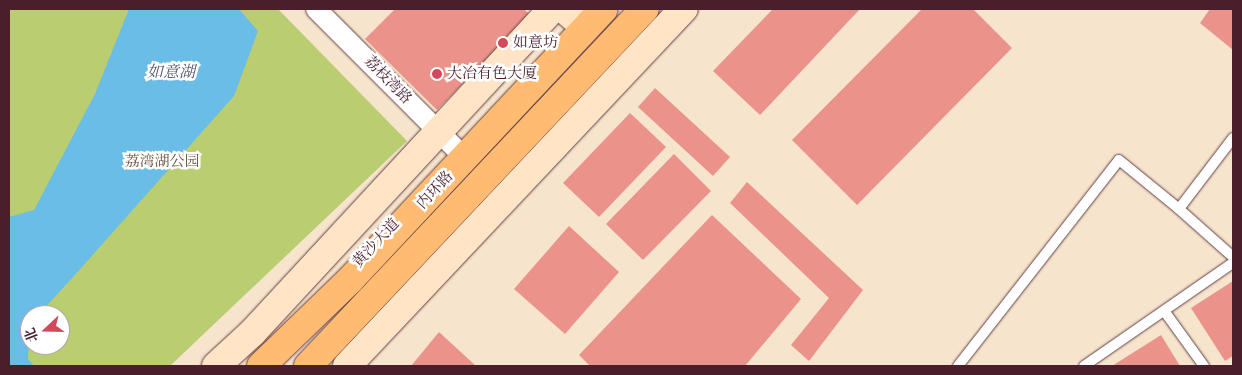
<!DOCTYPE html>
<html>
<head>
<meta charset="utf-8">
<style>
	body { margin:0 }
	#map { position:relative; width:1242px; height:375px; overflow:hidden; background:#f6e4cd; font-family:"Libre Bodoni","Noto Serif SC",serif }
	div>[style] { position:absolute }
	.green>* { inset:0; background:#bacd70 }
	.water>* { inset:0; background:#6abde6 }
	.building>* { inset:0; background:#eb928a }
	.roads { filter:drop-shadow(0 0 1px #643d43) drop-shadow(0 0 1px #643d43) }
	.lane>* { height:10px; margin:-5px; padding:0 5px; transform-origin:5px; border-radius:5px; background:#fff }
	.street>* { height:20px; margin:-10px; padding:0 10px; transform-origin:10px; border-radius:10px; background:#fff }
	.secondary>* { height:28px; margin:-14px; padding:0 14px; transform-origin:14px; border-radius:14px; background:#ffe4c6 }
	.highway>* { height:28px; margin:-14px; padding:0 14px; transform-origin:14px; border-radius:14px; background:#febb71 }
	.dots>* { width:14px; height:14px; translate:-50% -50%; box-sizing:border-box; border:2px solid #fff; border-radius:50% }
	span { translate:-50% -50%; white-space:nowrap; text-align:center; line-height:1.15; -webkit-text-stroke:5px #fff; paint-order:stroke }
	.poi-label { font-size:15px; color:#4a1f2b }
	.left { translate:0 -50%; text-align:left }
	.street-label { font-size:15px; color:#4a1f2b }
	.park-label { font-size:15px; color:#6c5340 }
	.water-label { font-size:16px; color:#55566c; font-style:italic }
	.frame { position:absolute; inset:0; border:10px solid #4a1f2b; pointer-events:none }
	.north { position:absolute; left:20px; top:305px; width:50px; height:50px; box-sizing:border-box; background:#fff; border:1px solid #b7a5aa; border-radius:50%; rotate:249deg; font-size:14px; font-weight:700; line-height:20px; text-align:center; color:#4a1f2b }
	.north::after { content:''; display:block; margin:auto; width:18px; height:22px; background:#d1495b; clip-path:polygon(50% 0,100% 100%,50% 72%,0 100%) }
</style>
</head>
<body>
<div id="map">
	<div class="green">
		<i style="clip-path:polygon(evenodd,9px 9px,278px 9px,407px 141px,170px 366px,9px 366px,9px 9px,30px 315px,60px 315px,60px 345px,30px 345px,30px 315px)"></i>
	</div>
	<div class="water">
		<i style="clip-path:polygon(129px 9px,239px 9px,258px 31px,234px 96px,74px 276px,38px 315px,30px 315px,28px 359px,34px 366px,9px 366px,9px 217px,34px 210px,95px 94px)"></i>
	</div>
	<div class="building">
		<i style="clip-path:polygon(395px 9px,524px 9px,530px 15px,437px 110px,365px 39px)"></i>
		<i style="clip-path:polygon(773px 9px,860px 9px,760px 115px,713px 71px)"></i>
		<i style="clip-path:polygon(922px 9px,973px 9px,1012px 48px,857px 205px,792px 140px)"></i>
		<i style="clip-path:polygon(1210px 9px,1233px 9px,1233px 50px,1200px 23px)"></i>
		<i style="clip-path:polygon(655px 88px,730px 157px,713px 176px,638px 107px)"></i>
		<i style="clip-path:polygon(630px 113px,666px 147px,599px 217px,563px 183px)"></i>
		<i style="clip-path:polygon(674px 154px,711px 191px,643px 260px,606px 224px)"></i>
		<i style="clip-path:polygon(747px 182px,863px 290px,809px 361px,791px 345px,829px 298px,730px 203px)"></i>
		<i style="clip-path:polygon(712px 215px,801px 299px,745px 366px,590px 366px,579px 355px)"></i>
		<i style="clip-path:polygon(569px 226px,619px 272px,565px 334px,514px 289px)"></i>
		<i style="clip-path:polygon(1233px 281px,1233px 356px,1225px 361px,1191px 308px)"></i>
		<i style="clip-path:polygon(439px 332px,476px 366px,411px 366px)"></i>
		<i style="clip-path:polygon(1161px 335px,1180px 366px,1112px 366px)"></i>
	</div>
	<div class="roads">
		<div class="lane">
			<i style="left:1233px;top:138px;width:89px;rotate:127.3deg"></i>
			<i style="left:1179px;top:209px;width:72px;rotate:41.6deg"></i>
			<i style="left:1165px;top:312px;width:67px;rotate:54.2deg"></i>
			<i style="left:958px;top:366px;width:261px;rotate:-52deg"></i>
			<i style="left:1119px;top:160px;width:77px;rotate:39.2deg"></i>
			<i style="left:1084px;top:366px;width:181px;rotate:-34.7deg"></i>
		</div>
		<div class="street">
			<i style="left:316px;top:9px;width:204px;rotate:45deg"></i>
		</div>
		<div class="secondary">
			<i style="left:564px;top:9px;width:23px;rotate:41deg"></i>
			<i style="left:216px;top:366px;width:49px;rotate:-42.5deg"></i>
			<i style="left:252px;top:333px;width:442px;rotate:-47.2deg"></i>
			<i style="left:347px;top:366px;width:491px;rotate:-46.7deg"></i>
		</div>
		<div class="highway">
			<i style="left:261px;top:366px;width:124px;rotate:-44deg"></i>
			<i style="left:350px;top:280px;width:371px;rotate:-46.9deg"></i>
			<i style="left:308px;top:366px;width:491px;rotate:-46.7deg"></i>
		</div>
	</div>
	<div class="dots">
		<i style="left:503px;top:43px;background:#d1495b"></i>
		<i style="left:437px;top:74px;background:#d1495b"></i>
	</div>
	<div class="poi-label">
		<span class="left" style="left:513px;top:43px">如意坊</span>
		<span class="left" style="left:447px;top:74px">大冶有色大厦</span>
	</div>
	<div class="street-label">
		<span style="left:388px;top:80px;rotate:46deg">荔枝湾路</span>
		<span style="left:435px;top:190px;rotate:-47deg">内环路</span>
		<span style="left:376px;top:243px;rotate:-47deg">黄沙大道</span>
	</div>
	<div class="park-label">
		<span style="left:162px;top:162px">荔湾湖公园</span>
	</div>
	<div class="water-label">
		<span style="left:171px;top:72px">如意湖</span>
	</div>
	<div class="frame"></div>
	<div class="north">北</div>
</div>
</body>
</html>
